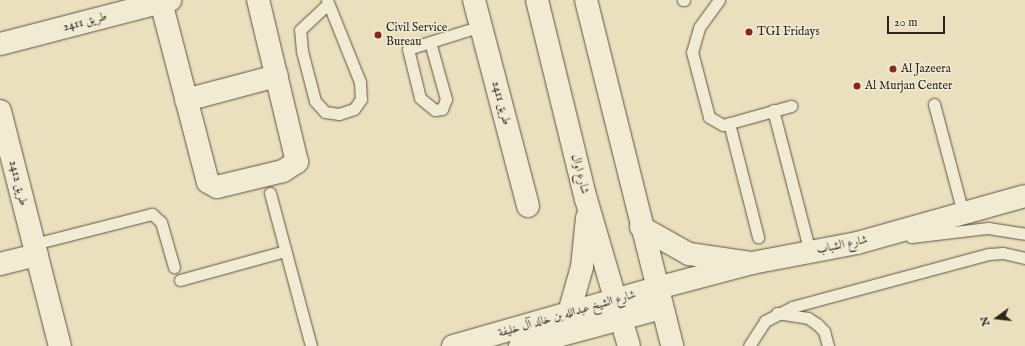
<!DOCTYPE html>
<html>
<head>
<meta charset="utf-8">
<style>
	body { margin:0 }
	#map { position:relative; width:1025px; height:346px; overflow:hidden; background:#eae0bd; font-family:"IM FELL English",Amiri,serif }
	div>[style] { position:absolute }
	.roads { filter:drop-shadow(0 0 1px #5e5346) drop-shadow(0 0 1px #5e5346) }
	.service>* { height:11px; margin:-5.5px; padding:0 5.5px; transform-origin:5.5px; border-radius:5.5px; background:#f1ebd4 }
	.minor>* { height:22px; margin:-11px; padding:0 11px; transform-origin:11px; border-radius:11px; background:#f1ebd4 }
	.secondary>* { height:22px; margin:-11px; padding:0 11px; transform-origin:11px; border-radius:11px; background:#f1ebd4 }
	.dots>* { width:11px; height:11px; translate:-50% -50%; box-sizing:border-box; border:2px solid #f1ebd4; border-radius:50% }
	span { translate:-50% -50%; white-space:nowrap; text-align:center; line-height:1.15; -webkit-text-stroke:3px #f1ebd4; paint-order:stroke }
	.street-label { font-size:12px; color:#2f241e }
	.poi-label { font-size:12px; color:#2f241e }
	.left { translate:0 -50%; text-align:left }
	.north { position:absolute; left:977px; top:298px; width:40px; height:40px; -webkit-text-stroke:3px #f1ebd4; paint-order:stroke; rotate:255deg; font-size:11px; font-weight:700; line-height:16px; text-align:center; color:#2f241e }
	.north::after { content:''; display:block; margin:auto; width:14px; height:18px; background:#2f241e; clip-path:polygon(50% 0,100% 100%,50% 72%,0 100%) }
	.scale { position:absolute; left:887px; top:16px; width:58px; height:18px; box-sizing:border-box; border:2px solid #2f241e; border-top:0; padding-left:5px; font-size:12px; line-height:14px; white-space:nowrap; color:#2f241e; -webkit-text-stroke:3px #f1ebd4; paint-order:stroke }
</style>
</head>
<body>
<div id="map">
	<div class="roads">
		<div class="service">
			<i style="left:327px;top:0;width:88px;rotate:68.1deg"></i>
			<i style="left:360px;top:82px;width:17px;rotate:87deg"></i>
			<i style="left:361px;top:99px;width:12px;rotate:125deg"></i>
			<i style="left:354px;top:109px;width:16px;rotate:162deg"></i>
			<i style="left:339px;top:114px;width:14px;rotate:-172deg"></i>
			<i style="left:325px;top:112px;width:15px;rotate:-132deg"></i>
			<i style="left:315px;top:101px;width:52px;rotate:-104.6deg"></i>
			<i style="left:302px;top:51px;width:21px;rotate:-95deg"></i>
			<i style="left:300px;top:30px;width:38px;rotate:-43deg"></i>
			<i style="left:683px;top:0;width:1px"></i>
			<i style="left:719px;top:0;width:34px;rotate:126deg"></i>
			<i style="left:699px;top:28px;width:25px;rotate:106deg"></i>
			<i style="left:692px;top:52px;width:67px;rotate:75.3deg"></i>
			<i style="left:709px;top:117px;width:16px;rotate:30deg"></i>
			<i style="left:723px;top:125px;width:71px;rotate:-15.6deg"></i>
			<i style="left:430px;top:42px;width:23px;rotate:162deg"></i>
			<i style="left:408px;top:49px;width:50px;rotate:76.2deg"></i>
			<i style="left:420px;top:98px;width:19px;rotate:39deg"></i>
			<i style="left:435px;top:110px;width:7px;rotate:-8deg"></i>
			<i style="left:442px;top:109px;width:11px;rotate:-68deg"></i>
			<i style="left:446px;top:99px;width:59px;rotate:-105.7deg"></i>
			<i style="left:430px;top:42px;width:53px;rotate:-17.4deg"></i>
			<i style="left:934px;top:104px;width:113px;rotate:75.1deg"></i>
			<i style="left:773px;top:110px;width:147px;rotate:75.4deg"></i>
			<i style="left:729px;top:123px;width:118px;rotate:75.7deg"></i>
			<i style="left:270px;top:193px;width:158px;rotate:75deg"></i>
			<i style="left:911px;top:237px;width:78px;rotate:-6.7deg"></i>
			<i style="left:988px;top:228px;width:37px;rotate:9deg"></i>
			<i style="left:34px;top:244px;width:122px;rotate:-14.3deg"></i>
			<i style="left:152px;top:214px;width:12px;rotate:42deg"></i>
			<i style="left:161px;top:222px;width:47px;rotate:73.9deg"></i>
			<i style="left:180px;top:280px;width:109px;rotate:-15.4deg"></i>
			<i style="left:777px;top:313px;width:31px;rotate:9deg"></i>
			<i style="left:808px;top:318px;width:11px;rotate:34deg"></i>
			<i style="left:817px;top:324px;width:10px;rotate:45deg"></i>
			<i style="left:824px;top:331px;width:16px;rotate:75deg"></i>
			<i style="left:749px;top:346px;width:30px;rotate:-57deg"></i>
			<i style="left:765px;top:321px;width:30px;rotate:-27deg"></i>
			<i style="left:792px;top:307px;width:204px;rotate:-15.1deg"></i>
			<i style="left:989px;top:254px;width:14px;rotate:-4deg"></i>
			<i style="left:1003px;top:253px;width:23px;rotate:13deg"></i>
		</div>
		<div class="minor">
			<i style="left:474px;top:0;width:213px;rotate:75.3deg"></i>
			<i style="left:161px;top:2px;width:186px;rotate:75.4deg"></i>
			<i style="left:208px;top:182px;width:10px;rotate:29deg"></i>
			<i style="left:217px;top:187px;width:68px;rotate:-13.6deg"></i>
			<i style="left:283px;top:171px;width:17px;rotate:-33deg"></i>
			<i style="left:297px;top:162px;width:167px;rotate:-103.5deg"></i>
			<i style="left:0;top:44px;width:176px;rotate:-14.5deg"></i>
			<i style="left:186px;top:100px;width:94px;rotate:-14.8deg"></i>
			<i style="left:0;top:111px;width:243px;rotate:75.7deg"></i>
			<i style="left:0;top:264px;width:38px;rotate:-14deg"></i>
			<i style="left:453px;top:346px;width:212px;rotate:-15.9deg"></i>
			<i style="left:657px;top:288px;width:98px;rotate:-14.7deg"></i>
			<i style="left:752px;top:263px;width:107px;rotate:-10.8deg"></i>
			<i style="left:857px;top:243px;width:174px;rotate:-15.6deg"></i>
			<i style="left:520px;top:346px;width:147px;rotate:-15deg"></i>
		</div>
		<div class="secondary">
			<i style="left:537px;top:0;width:205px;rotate:76.2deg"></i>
			<i style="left:586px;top:199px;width:153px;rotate:73.7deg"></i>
			<i style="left:586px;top:0;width:357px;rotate:76deg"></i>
			<i style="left:641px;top:227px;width:55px;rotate:29.4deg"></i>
			<i style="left:689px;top:254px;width:64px;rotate:8.1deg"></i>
			<i style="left:568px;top:316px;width:51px;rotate:-74.1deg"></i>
			<i style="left:582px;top:267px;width:49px;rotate:-84.2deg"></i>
		</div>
	</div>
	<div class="dots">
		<i style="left:749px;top:32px;background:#8f2418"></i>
		<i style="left:378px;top:35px;background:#8f2418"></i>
		<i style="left:893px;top:69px;background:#8f2418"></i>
		<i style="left:857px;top:86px;background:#8f2418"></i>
	</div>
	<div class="street-label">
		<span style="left:85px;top:22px;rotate:-15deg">طريق 2411</span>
		<span style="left:501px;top:103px;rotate:75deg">طريق 2411</span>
		<span style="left:580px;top:174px;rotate:76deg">شارع اوال</span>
		<span style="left:18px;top:183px;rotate:76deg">طريق 2412</span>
		<span style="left:842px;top:245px;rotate:-12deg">شارع الشباب</span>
		<span style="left:567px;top:314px;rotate:-16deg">شارع الشيخ عبدالله بن خالد آل خليفة</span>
	</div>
	<div class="poi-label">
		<span class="left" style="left:386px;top:35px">Civil Service<br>Bureau</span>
		<span class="left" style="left:757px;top:32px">TGI Fridays</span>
		<span class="left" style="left:901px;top:69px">Al Jazeera</span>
		<span class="left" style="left:865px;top:86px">Al Murjan Center</span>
	</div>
	<div class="north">N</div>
	<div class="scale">20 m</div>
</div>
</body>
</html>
